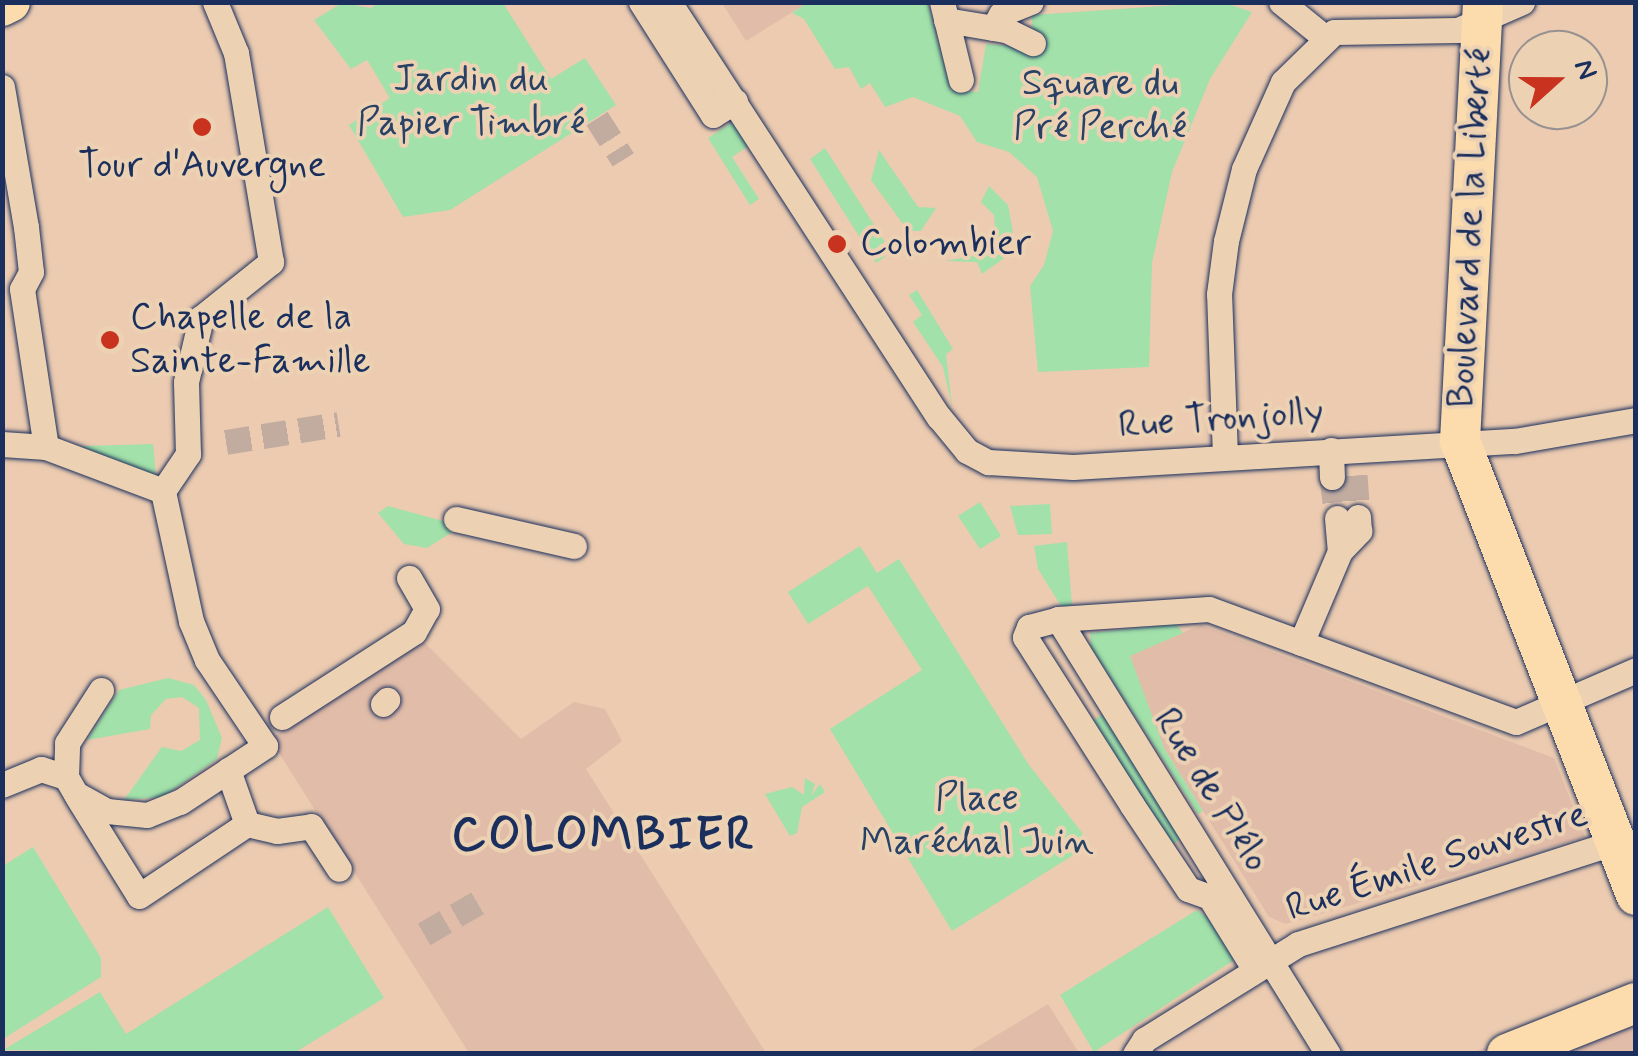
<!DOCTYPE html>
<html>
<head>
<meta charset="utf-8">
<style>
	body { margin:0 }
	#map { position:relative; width:1638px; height:1056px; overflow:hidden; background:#eccbb0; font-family:Mynerve,sans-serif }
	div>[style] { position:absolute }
	.built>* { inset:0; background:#e1bca8 }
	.green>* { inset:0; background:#a2e1a9 }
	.street-tunnel>* { height:25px; margin-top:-12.5px; transform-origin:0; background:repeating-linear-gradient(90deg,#c2aca0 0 25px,transparent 0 37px) }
	.roads { filter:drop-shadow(0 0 2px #1b2f5e) drop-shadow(0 0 2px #1b2f5e) }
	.street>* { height:25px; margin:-12.5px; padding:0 12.5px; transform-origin:12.5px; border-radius:12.5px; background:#ecd2b3 }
	.primary>* { height:40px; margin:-20px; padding:0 20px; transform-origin:20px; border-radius:20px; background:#fcdcac }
	.dots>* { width:28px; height:28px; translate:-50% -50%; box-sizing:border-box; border:5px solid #ecd2b3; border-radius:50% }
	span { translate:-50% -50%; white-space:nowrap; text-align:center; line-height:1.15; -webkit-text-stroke:8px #ecd2b3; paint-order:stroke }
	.park-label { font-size:38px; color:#284166 }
	.poi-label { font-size:38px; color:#1b2f5e }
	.left { translate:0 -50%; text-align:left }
	.street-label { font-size:38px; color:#1b2f5e }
	.district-label { font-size:48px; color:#1b2f5e; font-weight:700; letter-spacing:2.5px }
	.frame { position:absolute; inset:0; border:5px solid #1b2f5e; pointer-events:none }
	.north { position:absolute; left:1508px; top:30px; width:100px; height:100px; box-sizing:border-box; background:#ecd2b3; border:2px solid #989191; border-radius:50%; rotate:69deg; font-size:28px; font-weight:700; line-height:40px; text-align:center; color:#1b2f5e }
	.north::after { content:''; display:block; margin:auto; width:35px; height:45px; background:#c8321e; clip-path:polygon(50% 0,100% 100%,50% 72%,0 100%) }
</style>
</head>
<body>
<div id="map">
	<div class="built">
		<i style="clip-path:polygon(722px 3px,807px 3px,746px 41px)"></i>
		<i style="clip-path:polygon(1201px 625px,1554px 758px,1585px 837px,1286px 924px,1269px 917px,1164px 748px,1132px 669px,1130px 655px)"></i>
		<i style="clip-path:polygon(414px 632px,521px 739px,574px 702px,605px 709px,622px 741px,586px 769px,766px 1053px,469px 1053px,270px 739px,370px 676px)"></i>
		<i style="clip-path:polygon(1635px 991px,1635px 1053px,1471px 1053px)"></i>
		<i style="clip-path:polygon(1048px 1004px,1079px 1053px,967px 1053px,1012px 1026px)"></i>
	</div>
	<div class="green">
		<i style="clip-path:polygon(379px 2px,503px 3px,551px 79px,585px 58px,616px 105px,450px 210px,403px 217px,349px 125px,390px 98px,367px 60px,351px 69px,314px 20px,342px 3px,371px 8px)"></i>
		<i style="clip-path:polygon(1222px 2px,1252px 12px,1210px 79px,1172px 172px,1152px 263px,1149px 367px,1038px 372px,1030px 286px,1044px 265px,1053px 231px,1037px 177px,1009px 152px,977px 142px,960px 116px,913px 97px,885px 107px,870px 83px,861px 89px,849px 67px,835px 69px,804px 19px,792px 13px,807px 3px,928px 3px,951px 90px,978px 92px,986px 44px,1033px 47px,1032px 15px)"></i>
		<i style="clip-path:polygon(734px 121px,750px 145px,732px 157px,759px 199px,750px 205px,708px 138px)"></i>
		<i style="clip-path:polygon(825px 148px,885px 242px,878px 246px,885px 257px,876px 263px,810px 159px)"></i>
		<i style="clip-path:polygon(879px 150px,918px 207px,936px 208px,921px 231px,908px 231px,871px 180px)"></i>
		<i style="clip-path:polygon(989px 186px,1008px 205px,1013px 232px,1003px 259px,982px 274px,977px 262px,945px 261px,978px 255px,996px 237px,994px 215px,981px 202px)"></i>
		<i style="clip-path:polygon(917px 290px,953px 349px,946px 354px,952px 407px,943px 367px,913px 322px,922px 315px,909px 295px)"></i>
		<i style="clip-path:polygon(153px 444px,156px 476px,82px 450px,83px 446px)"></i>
		<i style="clip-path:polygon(980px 502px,1001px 536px,980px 549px,958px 516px)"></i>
		<i style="clip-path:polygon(1050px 504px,1052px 534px,1018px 535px,1010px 506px)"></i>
		<i style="clip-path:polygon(388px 506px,458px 525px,457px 529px,427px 548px,404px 544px,378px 513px)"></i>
		<i style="clip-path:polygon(1067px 542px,1072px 606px,1061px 606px,1038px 569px,1034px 546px)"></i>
		<i style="clip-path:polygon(860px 546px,877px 573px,899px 559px,1029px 765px,1091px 844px,952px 931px,830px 729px,922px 670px,868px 586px,808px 624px,788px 592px)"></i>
		<i style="clip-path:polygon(1176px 624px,1183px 633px,1130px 656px,1164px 748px,1203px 811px,1198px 814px,1091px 648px,1090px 633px)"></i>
		<i style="clip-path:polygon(168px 678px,194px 685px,206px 700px,222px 738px,217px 759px,163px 797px,124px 800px,162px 747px,181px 751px,200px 740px,199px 708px,182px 697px,166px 699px,151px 715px,150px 729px,87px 740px,119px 690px)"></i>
		<i style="clip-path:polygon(1110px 709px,1189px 833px,1170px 846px,1091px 722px)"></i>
		<i style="clip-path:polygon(805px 778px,815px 784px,811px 796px,820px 784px,825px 792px,802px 807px,797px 833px,790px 836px,765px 794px,792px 787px,804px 795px)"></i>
		<i style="clip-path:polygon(33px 847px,101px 958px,101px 977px,3px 1039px,3px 866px)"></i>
		<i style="clip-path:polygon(328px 907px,384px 998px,294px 1053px,3px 1050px,100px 992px,126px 1034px)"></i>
		<i style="clip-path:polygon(1197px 910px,1212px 920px,1234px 960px,1094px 1052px,1060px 995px)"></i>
	</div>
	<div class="street-tunnel">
		<i style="left:597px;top:118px;width:49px;rotate:57.6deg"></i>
		<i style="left:226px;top:442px;width:114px;rotate:-9.1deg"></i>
		<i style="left:1355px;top:475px;width:42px;rotate:85.9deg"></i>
		<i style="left:1332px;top:477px;width:41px;rotate:83deg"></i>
		<i style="left:424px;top:934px;width:64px;rotate:-30.2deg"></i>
	</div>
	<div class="roads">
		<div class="street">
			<i style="left:641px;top:2px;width:134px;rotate:57.5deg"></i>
			<i style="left:713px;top:115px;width:26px;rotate:-32deg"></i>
			<i style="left:669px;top:2px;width:495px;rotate:57deg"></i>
			<i style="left:939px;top:417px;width:44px;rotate:50.5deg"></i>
			<i style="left:967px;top:451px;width:24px;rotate:28deg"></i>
			<i style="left:988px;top:462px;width:85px;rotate:3.4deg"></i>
			<i style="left:1073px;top:467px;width:443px;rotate:-3.4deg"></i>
			<i style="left:1515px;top:441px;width:123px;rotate:-9.8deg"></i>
			<i style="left:942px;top:2px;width:80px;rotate:76.3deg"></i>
			<i style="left:1281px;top:2px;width:55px;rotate:39.1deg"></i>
			<i style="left:946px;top:20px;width:61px;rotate:9.5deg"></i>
			<i style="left:1006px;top:30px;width:30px;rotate:26deg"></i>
			<i style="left:993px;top:28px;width:16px;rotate:-60deg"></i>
			<i style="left:1001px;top:14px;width:32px;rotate:-22deg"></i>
			<i style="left:2px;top:87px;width:142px;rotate:80.3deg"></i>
			<i style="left:26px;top:227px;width:45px;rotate:83.7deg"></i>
			<i style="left:31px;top:272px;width:19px;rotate:118deg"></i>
			<i style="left:22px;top:289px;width:160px;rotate:81.4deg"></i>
			<i style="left:2px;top:444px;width:44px;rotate:3.9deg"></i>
			<i style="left:46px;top:447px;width:125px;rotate:20.6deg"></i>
			<i style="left:1331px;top:450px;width:27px;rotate:88deg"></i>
			<i style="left:1225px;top:456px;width:162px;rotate:-92.1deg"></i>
			<i style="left:1219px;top:294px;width:53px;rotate:-82.5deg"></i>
			<i style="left:1226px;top:241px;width:74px;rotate:-76deg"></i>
			<i style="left:1244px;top:169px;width:95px;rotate:-65.9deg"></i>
			<i style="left:1283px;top:82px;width:71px;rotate:-44.4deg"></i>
			<i style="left:1334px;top:32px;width:124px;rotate:-0.9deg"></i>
			<i style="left:1458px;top:30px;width:70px;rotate:-23.6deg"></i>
			<i style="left:163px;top:491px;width:45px;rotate:-56deg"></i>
			<i style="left:188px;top:454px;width:72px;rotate:-91.6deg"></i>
			<i style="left:186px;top:382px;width:66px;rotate:-76.8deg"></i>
			<i style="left:201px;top:318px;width:90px;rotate:-38.7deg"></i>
			<i style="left:271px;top:262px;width:212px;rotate:-99.5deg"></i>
			<i style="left:236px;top:53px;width:55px;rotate:-112.4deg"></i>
			<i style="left:1337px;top:518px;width:33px;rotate:85deg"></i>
			<i style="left:456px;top:519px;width:121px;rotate:12.9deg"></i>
			<i style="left:1058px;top:619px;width:512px;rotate:58.17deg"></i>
			<i style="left:1301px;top:643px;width:100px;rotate:-67deg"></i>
			<i style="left:1340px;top:551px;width:28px;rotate:-46deg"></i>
			<i style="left:1359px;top:531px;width:14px;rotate:-94deg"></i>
			<i style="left:383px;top:704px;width:6px;rotate:-45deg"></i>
			<i style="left:282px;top:717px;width:157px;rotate:-32.8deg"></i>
			<i style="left:414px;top:632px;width:26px;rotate:-61deg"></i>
			<i style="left:427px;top:609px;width:36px;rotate:-120deg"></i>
			<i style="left:228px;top:770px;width:57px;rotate:70.6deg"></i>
			<i style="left:247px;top:824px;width:31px;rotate:13deg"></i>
			<i style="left:277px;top:831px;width:34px;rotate:-8deg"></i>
			<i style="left:311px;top:826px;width:51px;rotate:56.9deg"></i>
			<i style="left:66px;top:777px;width:20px;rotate:60deg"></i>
			<i style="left:76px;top:794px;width:35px;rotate:29deg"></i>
			<i style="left:107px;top:811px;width:40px;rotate:5.7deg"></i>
			<i style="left:147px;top:815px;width:35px;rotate:-22deg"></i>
			<i style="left:180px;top:802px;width:102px;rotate:-33.4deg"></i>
			<i style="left:265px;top:746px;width:104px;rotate:-124deg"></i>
			<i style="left:207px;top:660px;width:42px;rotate:-112.3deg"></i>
			<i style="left:191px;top:621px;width:133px;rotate:-102.2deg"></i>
			<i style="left:66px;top:777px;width:34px;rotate:-88deg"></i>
			<i style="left:67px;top:743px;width:63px;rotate:-57.3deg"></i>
			<i style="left:2px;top:785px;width:42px;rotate:-22.3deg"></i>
			<i style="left:41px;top:769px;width:26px;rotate:18deg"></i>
			<i style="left:78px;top:798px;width:115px;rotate:58.1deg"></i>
			<i style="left:139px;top:896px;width:130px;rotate:-33.7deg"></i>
			<i style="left:1255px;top:970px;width:86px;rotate:-121.7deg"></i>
			<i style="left:1210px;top:897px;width:23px;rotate:-160deg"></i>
			<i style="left:1188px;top:889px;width:101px;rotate:-123.7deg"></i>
			<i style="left:1132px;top:805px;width:199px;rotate:-122.5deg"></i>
			<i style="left:1025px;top:637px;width:11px;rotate:-68deg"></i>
			<i style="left:1029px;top:627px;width:30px;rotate:-15deg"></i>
			<i style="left:1058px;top:619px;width:151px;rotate:-3.8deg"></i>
			<i style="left:1209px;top:609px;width:327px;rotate:20.2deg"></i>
			<i style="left:1516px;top:722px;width:131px;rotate:-23.4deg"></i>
			<i style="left:1135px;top:1054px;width:17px;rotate:-57deg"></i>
			<i style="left:1144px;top:1040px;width:181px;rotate:-31.9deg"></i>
			<i style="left:1298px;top:944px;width:334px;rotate:-17.8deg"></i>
		</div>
		<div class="primary">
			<i style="left:1483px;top:2px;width:440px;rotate:93deg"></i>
			<i style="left:1460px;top:441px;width:487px;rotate:68.8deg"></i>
			<i style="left:2px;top:6px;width:9px;rotate:-27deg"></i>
			<i style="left:1507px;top:1054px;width:139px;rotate:-21.6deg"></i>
		</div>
	</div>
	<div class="dots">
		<i style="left:202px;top:127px;background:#c8321e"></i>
		<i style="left:837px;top:244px;background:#c8321e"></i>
		<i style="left:110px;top:340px;background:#c8321e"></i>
	</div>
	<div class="park-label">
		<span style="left:471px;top:102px">Jardin du<br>Papier Timbré</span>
		<span style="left:1100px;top:106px">Square du<br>Pré Perché</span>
		<span style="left:977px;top:821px">Place<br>Maréchal Juin</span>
	</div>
	<div class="poi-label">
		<span style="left:202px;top:166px">Tour d'Auvergne</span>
		<span class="left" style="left:860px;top:244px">Colombier</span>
		<span class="left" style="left:130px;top:340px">Chapelle de la<br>Sainte-Famille</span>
	</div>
	<div class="street-label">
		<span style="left:1471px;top:228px;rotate:-87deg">Boulevard de la Liberté</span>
		<span style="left:1221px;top:419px;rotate:-4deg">Rue Tronjolly</span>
		<span style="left:1211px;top:790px;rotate:58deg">Rue de Plélo</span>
		<span style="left:1437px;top:862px;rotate:-18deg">Rue Émile Souvestre</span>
	</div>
	<div class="district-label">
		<span style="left:604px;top:836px">COLOMBIER</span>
	</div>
	<div class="frame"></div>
	<div class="north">N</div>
</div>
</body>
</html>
